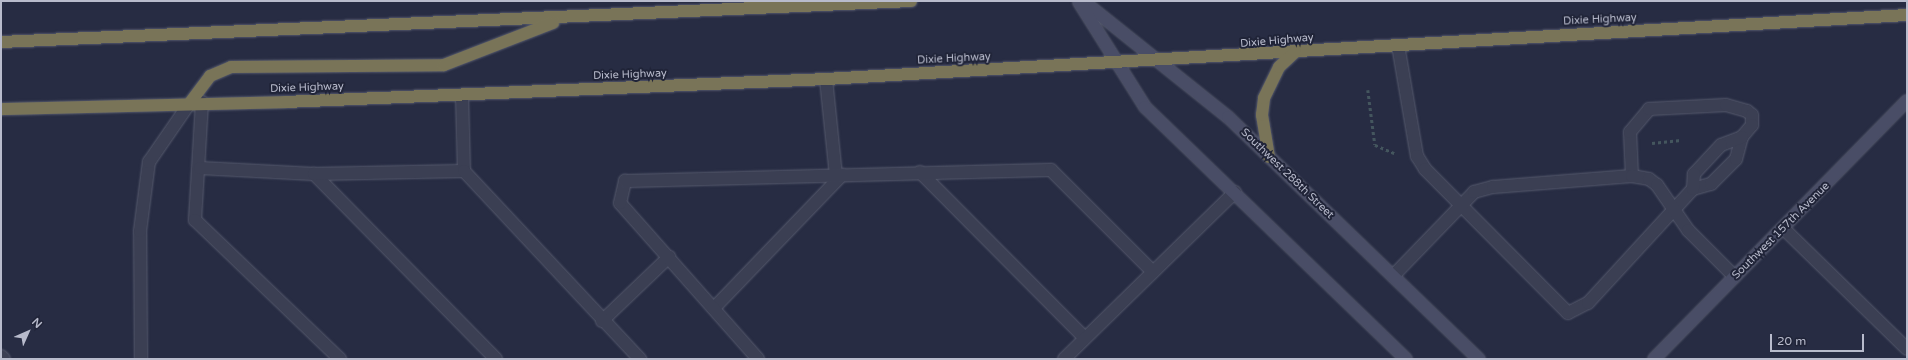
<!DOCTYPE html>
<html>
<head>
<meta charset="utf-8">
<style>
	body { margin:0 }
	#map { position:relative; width:1908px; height:360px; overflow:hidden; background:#272c43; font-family:"Varela Round",sans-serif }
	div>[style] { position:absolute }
	.path>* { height:2.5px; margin-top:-1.25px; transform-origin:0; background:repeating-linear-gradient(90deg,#44565e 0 3px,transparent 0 6px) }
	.roads { filter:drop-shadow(0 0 1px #565a6d) drop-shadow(0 0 1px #565a6d) }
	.lane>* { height:12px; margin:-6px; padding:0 6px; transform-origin:6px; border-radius:6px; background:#3b3f53 }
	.secondary>* { height:12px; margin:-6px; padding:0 6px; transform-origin:6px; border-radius:6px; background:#494d66 }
	.highway>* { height:12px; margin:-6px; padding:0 6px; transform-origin:6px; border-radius:6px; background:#797458 }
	span { translate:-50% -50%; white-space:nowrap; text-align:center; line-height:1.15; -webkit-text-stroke:4px #202438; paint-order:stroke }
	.street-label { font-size:11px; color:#b8bbcc }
	.frame { position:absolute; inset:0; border:2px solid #b8bbcc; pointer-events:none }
	.north { position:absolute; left:8px; top:312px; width:40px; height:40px; -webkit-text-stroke:3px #202438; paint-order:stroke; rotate:45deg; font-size:11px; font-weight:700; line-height:16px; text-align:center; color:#b8bbcc }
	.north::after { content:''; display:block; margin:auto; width:14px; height:18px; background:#b8bbcc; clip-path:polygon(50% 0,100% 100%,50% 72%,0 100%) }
	.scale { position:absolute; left:1770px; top:334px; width:94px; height:18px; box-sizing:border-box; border:2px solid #b8bbcc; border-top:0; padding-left:5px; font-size:12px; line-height:14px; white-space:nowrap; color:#b8bbcc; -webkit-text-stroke:3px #202438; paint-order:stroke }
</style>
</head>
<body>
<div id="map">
	<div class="path">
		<i style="left:1368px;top:90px;width:55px;rotate:82.7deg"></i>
		<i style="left:1375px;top:145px;width:21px;rotate:23deg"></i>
		<i style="left:1652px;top:143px;width:29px;rotate:-6deg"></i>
	</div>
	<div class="roads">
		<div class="lane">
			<i style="left:1398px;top:45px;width:113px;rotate:80.3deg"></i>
			<i style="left:1417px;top:156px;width:15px;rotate:58deg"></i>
			<i style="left:1425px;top:169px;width:203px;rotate:45.2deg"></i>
			<i style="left:1568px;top:313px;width:22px;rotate:-27deg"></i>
			<i style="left:1588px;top:303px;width:155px;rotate:-47.4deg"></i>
			<i style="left:1693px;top:189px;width:19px;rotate:-16deg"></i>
			<i style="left:1711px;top:184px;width:35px;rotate:-45deg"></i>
			<i style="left:1736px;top:159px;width:23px;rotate:-75deg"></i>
			<i style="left:826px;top:79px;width:97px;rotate:84.1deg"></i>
			<i style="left:462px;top:95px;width:76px;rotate:88.5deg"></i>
			<i style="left:202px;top:102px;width:118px;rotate:93.4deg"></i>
			<i style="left:195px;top:220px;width:201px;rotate:43.8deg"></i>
			<i style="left:200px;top:168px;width:114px;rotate:3deg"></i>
			<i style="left:920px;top:172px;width:234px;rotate:45.2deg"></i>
			<i style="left:1632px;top:176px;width:44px;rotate:-92.6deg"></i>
			<i style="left:1630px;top:132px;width:30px;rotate:-50deg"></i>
			<i style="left:1649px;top:109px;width:77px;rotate:-3deg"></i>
			<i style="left:1726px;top:105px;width:22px;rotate:16deg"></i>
			<i style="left:1747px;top:111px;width:6px;rotate:39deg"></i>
			<i style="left:1752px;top:115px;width:10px;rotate:90deg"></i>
			<i style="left:1752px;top:125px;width:16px;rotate:130deg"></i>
			<i style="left:1742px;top:137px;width:22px;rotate:159deg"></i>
			<i style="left:1721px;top:145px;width:40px;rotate:133deg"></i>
			<i style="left:1694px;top:174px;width:15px;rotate:94deg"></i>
			<i style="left:1783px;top:228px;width:173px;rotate:44.3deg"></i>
			<i style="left:1393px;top:276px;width:117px;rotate:-46deg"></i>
			<i style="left:1474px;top:192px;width:20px;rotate:-15deg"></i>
			<i style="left:1493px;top:187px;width:139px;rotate:-4.5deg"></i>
			<i style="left:1632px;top:176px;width:17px;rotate:10deg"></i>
			<i style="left:1649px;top:179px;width:10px;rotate:37deg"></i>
			<i style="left:1657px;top:185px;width:55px;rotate:55.4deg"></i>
			<i style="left:1688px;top:230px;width:66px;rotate:45deg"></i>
			<i style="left:714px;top:308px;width:185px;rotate:-46.1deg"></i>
			<i style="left:602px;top:321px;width:93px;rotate:-43.7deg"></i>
			<i style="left:1px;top:356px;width:4px;rotate:45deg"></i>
			<i style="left:141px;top:359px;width:128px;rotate:-90.4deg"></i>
			<i style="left:140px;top:231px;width:70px;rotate:-82.6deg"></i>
			<i style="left:149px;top:162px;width:70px;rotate:-55.4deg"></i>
			<i style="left:496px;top:359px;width:260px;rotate:-134.5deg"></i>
			<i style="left:314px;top:174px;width:150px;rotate:-1.1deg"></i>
			<i style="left:464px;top:171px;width:258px;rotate:46.9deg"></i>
			<i style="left:758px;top:359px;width:208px;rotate:-131.5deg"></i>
			<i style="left:620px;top:203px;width:23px;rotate:-77deg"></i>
			<i style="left:625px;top:181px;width:426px;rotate:-1.5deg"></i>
			<i style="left:1051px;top:170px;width:144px;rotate:45deg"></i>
			<i style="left:1064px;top:359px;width:239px;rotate:-44.3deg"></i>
		</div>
		<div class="secondary">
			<i style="left:1083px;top:1px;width:186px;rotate:38.7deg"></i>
			<i style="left:1228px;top:117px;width:349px;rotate:44deg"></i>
			<i style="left:1079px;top:2px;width:124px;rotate:57.8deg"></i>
			<i style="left:1145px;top:107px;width:363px;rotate:44deg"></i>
			<i style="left:1654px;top:359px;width:361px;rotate:-45.6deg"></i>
		</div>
		<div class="highway">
			<i style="left:1px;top:42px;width:911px;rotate:-2.58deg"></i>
			<i style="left:189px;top:104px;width:35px;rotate:-53deg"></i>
			<i style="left:210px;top:76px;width:23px;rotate:-23deg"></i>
			<i style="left:231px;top:67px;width:213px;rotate:-0.5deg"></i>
			<i style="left:444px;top:65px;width:117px;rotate:-21.1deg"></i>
			<i style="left:1px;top:109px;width:284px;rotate:-1.4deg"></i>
			<i style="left:285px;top:102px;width:541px;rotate:-2.43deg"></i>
			<i style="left:826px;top:79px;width:1083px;rotate:-3.39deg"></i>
			<i style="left:1269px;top:157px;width:43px;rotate:-99.5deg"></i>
			<i style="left:1262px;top:115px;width:17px;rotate:-83deg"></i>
			<i style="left:1264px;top:98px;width:34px;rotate:-64deg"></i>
			<i style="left:1279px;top:67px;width:22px;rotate:-43deg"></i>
		</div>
	</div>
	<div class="street-label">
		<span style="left:1600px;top:20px;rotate:-3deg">Dixie Highway</span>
		<span style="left:1277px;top:41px;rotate:-5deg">Dixie Highway</span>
		<span style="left:954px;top:59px;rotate:-3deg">Dixie Highway</span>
		<span style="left:630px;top:75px;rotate:-2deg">Dixie Highway</span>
		<span style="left:307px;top:88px;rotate:-2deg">Dixie Highway</span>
		<span style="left:1287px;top:174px;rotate:44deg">Southwest 288th Street</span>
		<span style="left:1781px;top:231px;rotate:-45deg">Southwest 157th Avenue</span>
	</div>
	<div class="frame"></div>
	<div class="north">N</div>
	<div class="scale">20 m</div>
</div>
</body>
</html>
